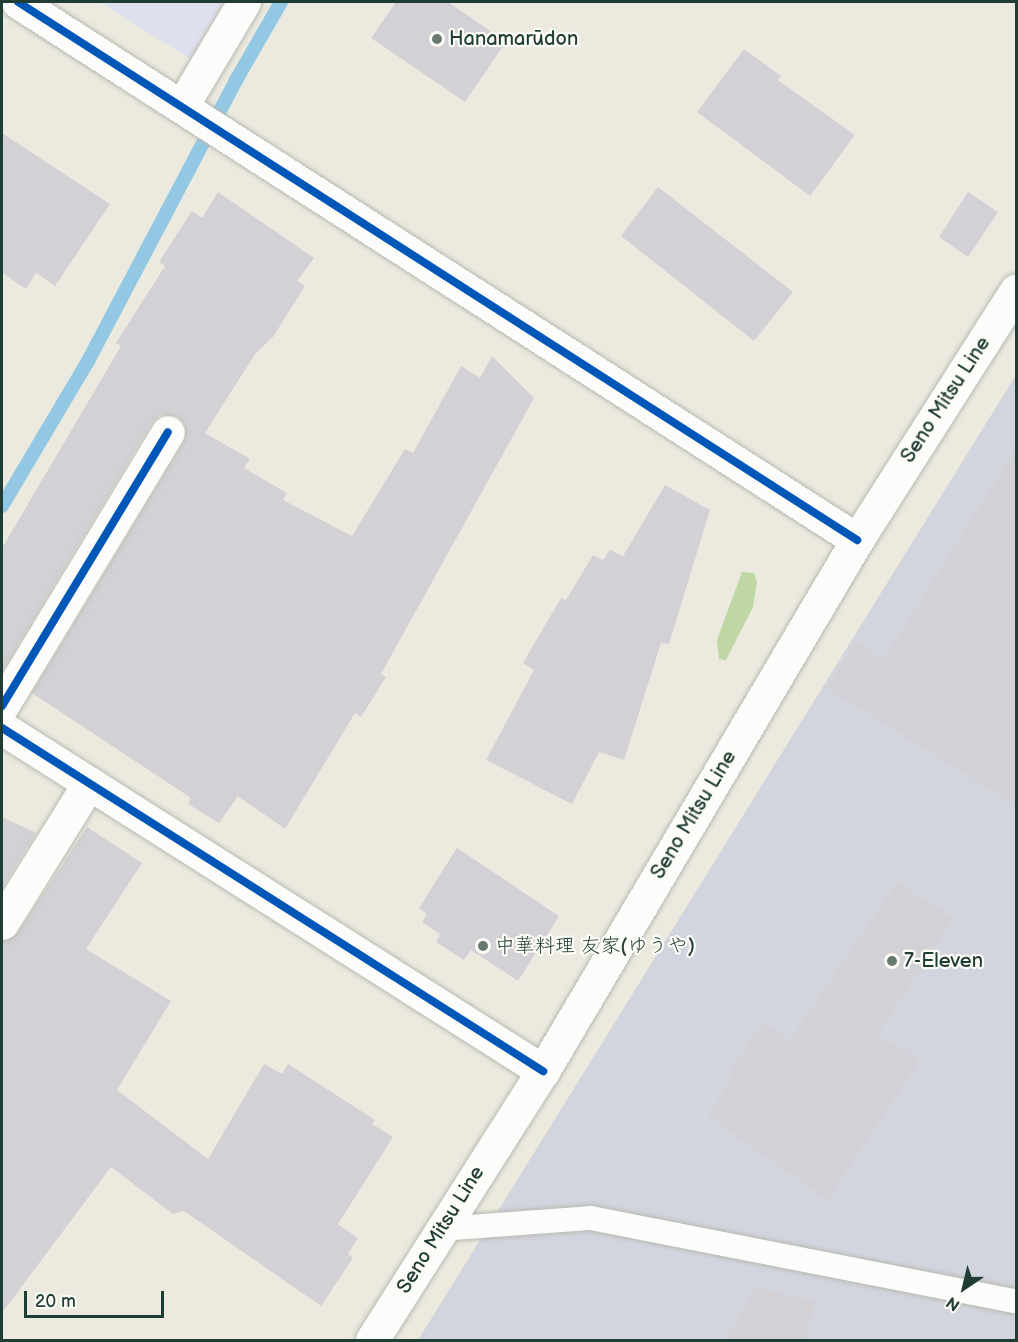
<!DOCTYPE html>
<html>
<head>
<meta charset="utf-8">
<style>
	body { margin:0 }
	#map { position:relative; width:1018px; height:1342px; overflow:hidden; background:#eceadf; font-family:"Balsamiq Sans","Klee One",sans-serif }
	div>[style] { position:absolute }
	.built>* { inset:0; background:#dfe0ed }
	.industrial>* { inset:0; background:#d2d5de }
	.green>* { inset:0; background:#bed7a5 }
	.stream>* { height:14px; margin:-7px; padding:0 7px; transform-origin:7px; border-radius:7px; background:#92c8e4 }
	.building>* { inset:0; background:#d4d1d6 }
	.roads { filter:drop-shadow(0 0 2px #b7b9b1) drop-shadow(0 0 2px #b7b9b1) }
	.lane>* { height:24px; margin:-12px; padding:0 12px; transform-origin:12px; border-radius:12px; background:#fcfcfa }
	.street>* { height:33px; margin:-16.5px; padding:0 16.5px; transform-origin:16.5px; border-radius:16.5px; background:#fcfcfa }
	.secondary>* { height:33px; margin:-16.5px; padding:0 16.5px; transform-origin:16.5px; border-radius:16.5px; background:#fcfcfa }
	.primary>* { height:33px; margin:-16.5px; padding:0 16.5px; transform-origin:16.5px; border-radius:16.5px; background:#fcfcfa }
	.cycleway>* { height:8px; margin:-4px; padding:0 4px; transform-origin:4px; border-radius:4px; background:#0057b8 }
	.dots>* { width:16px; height:16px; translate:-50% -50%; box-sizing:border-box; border:3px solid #fdfcf7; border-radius:50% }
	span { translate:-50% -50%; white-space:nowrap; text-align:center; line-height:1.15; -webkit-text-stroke:4.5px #fdfcf7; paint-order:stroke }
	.poi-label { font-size:20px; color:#1f3d34 }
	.left { translate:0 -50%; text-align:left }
	.street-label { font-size:20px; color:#1f3d34 }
	.frame { position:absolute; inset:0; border:3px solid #1f3d34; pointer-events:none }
	.north { position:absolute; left:934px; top:1258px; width:60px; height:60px; -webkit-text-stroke:4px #fdfcf7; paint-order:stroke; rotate:215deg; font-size:16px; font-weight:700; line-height:24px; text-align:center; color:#1f3d34 }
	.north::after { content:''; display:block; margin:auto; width:21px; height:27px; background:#1f3d34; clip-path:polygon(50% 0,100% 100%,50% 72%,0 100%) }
	.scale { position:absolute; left:24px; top:1291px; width:140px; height:27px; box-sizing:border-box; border:3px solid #1f3d34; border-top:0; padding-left:8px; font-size:18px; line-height:21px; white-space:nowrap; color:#1f3d34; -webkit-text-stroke:4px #fdfcf7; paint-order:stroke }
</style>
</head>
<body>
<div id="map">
	<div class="built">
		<i style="clip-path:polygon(99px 2px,223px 2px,190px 59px)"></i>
	</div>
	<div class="industrial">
		<i style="clip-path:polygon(1016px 375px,1016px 1340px,418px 1340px)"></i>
	</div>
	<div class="green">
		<i style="clip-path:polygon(742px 572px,754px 573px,757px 582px,753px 607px,726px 660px,719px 659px,717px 640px)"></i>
	</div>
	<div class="stream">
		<i style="left:2px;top:506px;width:166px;rotate:-59.3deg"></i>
		<i style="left:87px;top:363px;width:318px;rotate:-62.2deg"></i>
		<i style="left:235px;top:82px;width:92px;rotate:-60.1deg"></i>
	</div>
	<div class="building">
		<i style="clip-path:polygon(396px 2px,448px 2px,506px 42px,465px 102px,371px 38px)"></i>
		<i style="clip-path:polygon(744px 49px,781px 76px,778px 80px,855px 135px,810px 196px,697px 112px)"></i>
		<i style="clip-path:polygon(2px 133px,110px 204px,55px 286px,36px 273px,26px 289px,2px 273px)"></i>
		<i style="clip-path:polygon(658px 187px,793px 292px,754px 341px,621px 236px)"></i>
		<i style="clip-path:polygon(218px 192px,314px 258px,297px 281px,305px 286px,273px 337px,255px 354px,205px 433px,250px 459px,244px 468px,287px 493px,283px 500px,352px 536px,405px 449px,413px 453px,461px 366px,480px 378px,492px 356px,534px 398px,381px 674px,386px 677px,361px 717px,355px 713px,285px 829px,238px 796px,219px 823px,188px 804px,191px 798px,32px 693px,184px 442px,185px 424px,177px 416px,160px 415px,152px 422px,2px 671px,2px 548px,121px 346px,116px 343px,165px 266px,159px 262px,192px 211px,202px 218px)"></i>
		<i style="clip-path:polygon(968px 192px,998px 212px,968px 257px,939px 237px)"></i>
		<i style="clip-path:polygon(1017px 447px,1017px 806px,826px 688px,856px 641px,884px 659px)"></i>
		<i style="clip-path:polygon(665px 485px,710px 510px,669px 644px,661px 643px,624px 760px,599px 752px,572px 804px,486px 760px,534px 670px,523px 663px,561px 598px,566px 600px,593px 555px,603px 560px,610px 550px,623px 556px)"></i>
		<i style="clip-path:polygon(2px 817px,36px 833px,2px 888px)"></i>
		<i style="clip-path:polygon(87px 827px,142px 863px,86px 949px,171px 1001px,117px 1090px,208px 1159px,264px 1064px,282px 1074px,288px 1064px,375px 1120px,372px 1124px,393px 1137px,338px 1224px,358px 1238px,348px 1254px,353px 1258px,321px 1306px,184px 1211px,173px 1214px,111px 1167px,2px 1313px,2px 942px,18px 933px)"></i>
		<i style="clip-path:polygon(457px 848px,559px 916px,518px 981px,471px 950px,464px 960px,436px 942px,440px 934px,422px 922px,427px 914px,419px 908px)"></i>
		<i style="clip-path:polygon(897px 882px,954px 918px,878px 1034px,919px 1061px,827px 1200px,708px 1116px,732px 1078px,728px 1075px,762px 1022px,790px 1040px)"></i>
		<i style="clip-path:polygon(756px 1288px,814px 1300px,806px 1341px,724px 1341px)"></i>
	</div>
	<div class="roads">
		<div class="lane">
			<i style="left:441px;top:1229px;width:150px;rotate:-4.2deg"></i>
			<i style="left:591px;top:1218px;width:433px;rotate:11.1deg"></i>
		</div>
		<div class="street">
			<i style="left:182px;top:106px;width:121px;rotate:-59.2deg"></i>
			<i style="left:2px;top:706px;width:320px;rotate:-58.8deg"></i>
			<i style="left:2px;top:728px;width:641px;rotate:32.38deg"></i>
			<i style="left:2px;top:923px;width:165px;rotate:-58.1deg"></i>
		</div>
		<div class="secondary">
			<i style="left:18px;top:2px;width:997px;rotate:32.67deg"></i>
		</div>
		<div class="primary">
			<i style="left:372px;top:1340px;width:319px;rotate:-57.6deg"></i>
			<i style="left:543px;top:1071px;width:617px;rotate:-59.4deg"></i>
			<i style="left:857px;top:540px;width:296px;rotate:-57.5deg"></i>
		</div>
	</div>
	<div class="cycleway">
		<i style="left:18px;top:2px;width:997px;rotate:32.67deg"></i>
		<i style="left:2px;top:706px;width:320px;rotate:-58.8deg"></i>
		<i style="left:2px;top:728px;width:641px;rotate:32.38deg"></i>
	</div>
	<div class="dots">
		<i style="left:437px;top:39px;background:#677a70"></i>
		<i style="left:483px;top:946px;background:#677a70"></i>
		<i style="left:892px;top:961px;background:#677a70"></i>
	</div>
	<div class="poi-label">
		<span class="left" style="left:449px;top:39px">Hanamarūdon</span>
		<span class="left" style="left:495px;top:946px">中華料理 友家(ゆうや)</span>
		<span class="left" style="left:904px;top:961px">7-Eleven</span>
	</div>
	<div class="street-label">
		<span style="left:946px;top:400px;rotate:-57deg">Seno Mitsu Line</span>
		<span style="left:694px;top:815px;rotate:-59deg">Seno Mitsu Line</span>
		<span style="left:441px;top:1230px;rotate:-58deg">Seno Mitsu Line</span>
	</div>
	<div class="frame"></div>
	<div class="north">N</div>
	<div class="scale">20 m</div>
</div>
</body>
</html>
